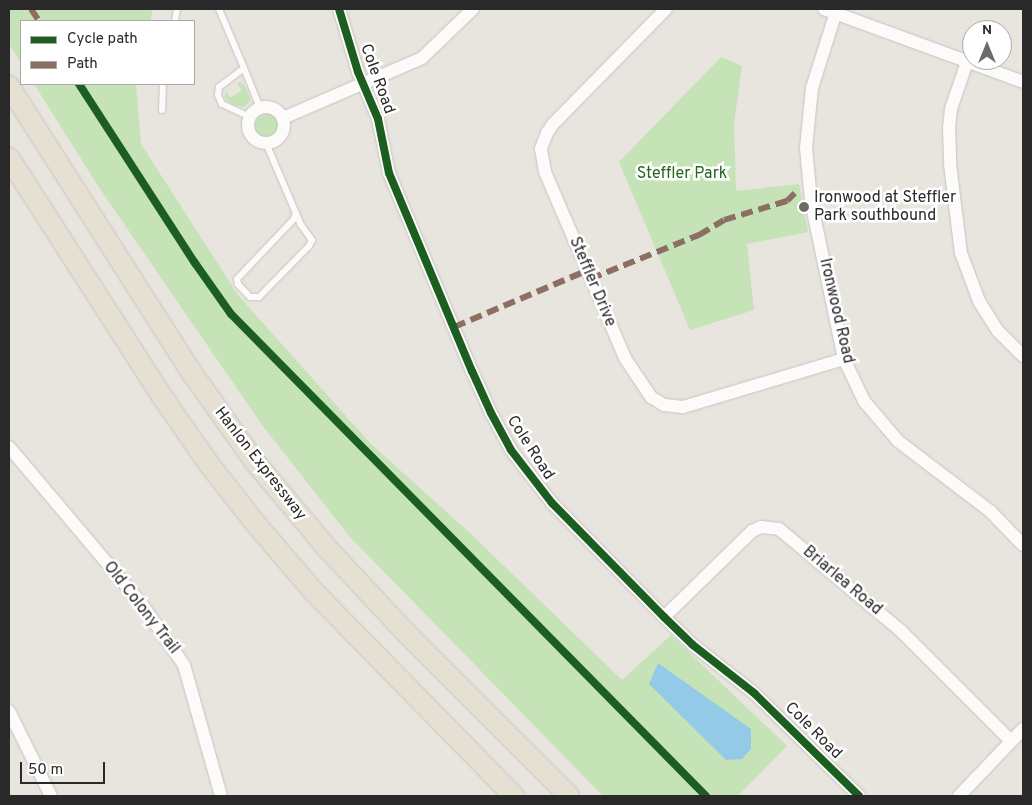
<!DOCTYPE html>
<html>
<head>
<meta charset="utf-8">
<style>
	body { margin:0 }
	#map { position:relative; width:1032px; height:805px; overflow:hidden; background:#e8e5de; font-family:Overpass,sans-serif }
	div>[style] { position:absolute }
	.green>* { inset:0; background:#c6e3b8 }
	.round { border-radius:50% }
	.water>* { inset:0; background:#93cae8 }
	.roads { filter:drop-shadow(0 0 1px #c6c4c4) drop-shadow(0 0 1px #c6c4c4) }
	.service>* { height:6px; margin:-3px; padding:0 3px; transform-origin:3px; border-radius:3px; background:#fcfbfa }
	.minor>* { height:12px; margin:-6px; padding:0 6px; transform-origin:6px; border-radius:6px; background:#fcfbfa }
	.minor>.ring { margin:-6px; padding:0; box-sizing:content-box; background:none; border:12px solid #fcfbfa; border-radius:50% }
	.trunk>* { height:20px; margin:-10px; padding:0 10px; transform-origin:10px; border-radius:10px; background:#e6e0d3 }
	.quiet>* { height:6px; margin-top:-3px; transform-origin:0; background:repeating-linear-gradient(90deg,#8d6e63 0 12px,transparent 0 18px) }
	.cycleway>* { height:8px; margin:-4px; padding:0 4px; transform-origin:4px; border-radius:4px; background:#1b5e20 }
	.dots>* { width:14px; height:14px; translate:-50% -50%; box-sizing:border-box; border:2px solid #fff; border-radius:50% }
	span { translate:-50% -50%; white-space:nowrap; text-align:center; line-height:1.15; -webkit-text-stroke:5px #fff; paint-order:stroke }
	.street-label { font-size:16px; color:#292929 }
	.park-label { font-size:16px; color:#23651b }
	.poi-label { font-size:16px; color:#292929 }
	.left { translate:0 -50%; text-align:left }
	.frame { position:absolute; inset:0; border:10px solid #292929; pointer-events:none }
	.legend { position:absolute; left:20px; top:20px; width:175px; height:65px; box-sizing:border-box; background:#fff; border:1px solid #a9a9a9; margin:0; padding:6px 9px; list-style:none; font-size:15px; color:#292929 }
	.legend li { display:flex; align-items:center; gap:10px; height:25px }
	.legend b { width:25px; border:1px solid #a9a9a9 }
	.north { position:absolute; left:962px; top:20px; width:50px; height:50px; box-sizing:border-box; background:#fff; border:1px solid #a9a9a9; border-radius:50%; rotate:0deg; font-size:14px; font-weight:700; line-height:20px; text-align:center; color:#292929 }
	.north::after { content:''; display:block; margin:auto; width:18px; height:22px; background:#6c6b68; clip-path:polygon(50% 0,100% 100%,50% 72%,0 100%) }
	.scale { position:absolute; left:20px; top:762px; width:85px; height:22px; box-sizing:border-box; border:2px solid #292929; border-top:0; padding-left:6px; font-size:15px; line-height:18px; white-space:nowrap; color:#292929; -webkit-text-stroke:4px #fff; paint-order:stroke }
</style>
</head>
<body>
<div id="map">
	<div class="green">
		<i style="clip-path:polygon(9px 9px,153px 9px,150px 21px,21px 21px,21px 63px,9px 44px)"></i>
		<i style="clip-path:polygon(721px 57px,742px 66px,734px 125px,736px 191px,799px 184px,808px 232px,747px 244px,754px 310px,690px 330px,619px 162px)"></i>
		<i style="clip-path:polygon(240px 82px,245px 86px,251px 100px,244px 107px,233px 105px,225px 98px,226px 91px,230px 98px,242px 90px,237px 84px)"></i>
		<i style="clip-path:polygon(34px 84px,136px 84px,141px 144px,238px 295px,371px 444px,472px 535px,622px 680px,671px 635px,787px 746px,738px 796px,603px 796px,350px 537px,262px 425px,98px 186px)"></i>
		<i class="round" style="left:255px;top:114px;width:24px;height:24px"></i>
	</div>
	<div class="water">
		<i style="clip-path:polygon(658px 663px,751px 729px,751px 749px,742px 759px,726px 760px,649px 684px)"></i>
	</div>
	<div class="roads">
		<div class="service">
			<i style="left:219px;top:9px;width:64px;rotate:67deg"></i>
			<i style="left:175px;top:21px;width:12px;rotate:-81deg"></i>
			<i style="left:162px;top:110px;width:26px;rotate:-88deg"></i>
			<i style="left:250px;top:117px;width:31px;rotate:-155deg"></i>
			<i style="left:222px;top:104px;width:10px;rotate:-114deg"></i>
			<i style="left:218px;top:95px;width:8px;rotate:-83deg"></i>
			<i style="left:219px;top:87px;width:31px;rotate:-37deg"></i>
			<i style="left:244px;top:68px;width:43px;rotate:68.2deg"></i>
			<i style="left:266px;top:143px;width:89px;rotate:66.9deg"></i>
			<i style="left:301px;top:225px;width:19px;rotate:54deg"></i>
			<i style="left:312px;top:240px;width:7px;rotate:117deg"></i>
			<i style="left:309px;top:246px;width:71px;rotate:134.4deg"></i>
			<i style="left:259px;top:297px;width:9px;rotate:180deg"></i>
			<i style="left:250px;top:297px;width:18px;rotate:-133deg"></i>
			<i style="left:238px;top:284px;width:5px;rotate:-101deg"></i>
			<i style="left:237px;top:279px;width:83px;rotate:-46.5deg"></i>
			<i style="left:294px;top:219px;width:6px;rotate:-72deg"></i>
		</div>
		<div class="minor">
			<i style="left:339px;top:9px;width:66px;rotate:73.2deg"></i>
			<i style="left:358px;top:72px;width:51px;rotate:66.9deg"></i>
			<i style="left:378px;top:119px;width:55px;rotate:78.5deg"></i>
			<i style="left:389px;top:173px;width:215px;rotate:67.3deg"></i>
			<i style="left:472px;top:371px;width:46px;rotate:65.7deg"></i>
			<i style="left:491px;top:413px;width:42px;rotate:61.6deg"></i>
			<i style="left:511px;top:450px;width:67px;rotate:52.3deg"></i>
			<i style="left:552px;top:503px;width:160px;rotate:45.5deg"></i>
			<i style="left:664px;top:617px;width:40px;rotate:44deg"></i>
			<i style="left:693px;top:645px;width:78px;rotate:38.2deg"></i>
			<i style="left:754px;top:693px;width:147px;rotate:44.4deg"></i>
			<i style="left:666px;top:9px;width:161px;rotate:134.5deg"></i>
			<i style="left:553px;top:124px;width:11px;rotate:124deg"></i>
			<i style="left:547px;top:133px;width:17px;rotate:111deg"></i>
			<i style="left:541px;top:149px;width:23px;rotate:80deg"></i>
			<i style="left:545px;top:172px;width:202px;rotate:66.7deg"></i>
			<i style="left:625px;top:358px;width:47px;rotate:56.3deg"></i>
			<i style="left:651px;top:397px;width:15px;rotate:32deg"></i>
			<i style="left:664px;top:405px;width:19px;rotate:6deg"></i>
			<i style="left:683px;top:407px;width:168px;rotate:-16.6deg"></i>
			<i style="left:824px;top:9px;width:212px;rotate:20.1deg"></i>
			<i style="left:837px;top:9px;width:83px;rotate:107.6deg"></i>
			<i style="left:812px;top:88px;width:60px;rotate:95.7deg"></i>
			<i style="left:806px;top:148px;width:53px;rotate:84.6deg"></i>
			<i style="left:811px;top:201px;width:161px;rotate:78.2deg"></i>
			<i style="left:844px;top:359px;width:47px;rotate:64.5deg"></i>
			<i style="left:864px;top:401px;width:52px;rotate:49.6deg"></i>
			<i style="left:898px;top:441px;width:116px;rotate:37.3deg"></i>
			<i style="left:990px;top:511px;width:47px;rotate:45.9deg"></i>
			<i style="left:967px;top:62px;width:50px;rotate:108.8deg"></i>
			<i style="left:951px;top:109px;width:19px;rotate:96deg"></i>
			<i style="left:949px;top:128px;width:36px;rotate:88deg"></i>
			<i style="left:950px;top:164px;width:90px;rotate:83deg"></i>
			<i style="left:961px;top:253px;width:51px;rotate:69.4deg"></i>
			<i style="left:979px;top:301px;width:36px;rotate:58deg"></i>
			<i style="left:998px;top:331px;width:35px;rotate:45deg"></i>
			<i class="ring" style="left:248px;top:107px;width:24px;height:24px"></i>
			<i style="left:283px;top:118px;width:151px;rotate:-23.3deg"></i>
			<i style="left:422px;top:58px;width:71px;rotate:-43.9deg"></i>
			<i style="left:9px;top:447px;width:204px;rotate:49.8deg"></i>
			<i style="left:141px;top:603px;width:75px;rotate:55.3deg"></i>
			<i style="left:184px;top:665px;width:136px;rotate:74.2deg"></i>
			<i style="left:664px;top:617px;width:123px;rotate:-44.3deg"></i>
			<i style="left:752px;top:531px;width:10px;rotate:-24deg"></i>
			<i style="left:761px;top:527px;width:18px;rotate:6deg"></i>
			<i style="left:779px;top:529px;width:158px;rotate:39.9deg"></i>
			<i style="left:900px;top:630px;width:157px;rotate:45deg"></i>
			<i style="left:9px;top:711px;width:95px;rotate:63.7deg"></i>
			<i style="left:959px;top:796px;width:93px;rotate:-46.3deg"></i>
		</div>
		<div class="trunk">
			<i style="left:9px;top:86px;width:340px;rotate:57.5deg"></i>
			<i style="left:192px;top:373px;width:109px;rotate:54.7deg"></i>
			<i style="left:255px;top:462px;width:111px;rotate:50.1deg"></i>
			<i style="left:326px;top:547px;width:119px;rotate:47deg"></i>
			<i style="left:407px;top:634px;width:229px;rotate:45deg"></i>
			<i style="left:9px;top:158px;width:282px;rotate:57.3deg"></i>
			<i style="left:161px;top:395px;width:84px;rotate:55.2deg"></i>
			<i style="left:209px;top:464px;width:76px;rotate:51.9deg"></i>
			<i style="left:256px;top:524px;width:89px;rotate:49.5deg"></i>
			<i style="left:314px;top:592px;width:286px;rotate:45.6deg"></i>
		</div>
	</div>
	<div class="quiet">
		<i style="left:31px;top:9px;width:14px;rotate:56deg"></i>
		<i style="left:590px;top:279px;width:118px;rotate:-22deg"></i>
		<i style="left:699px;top:235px;width:29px;rotate:-31deg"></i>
		<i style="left:724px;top:220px;width:66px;rotate:-16.8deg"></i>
		<i style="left:787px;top:201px;width:11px;rotate:-45deg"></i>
		<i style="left:454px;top:327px;width:143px;rotate:-23deg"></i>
	</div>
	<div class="cycleway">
		<i style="left:339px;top:9px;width:66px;rotate:73.2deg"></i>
		<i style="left:358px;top:72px;width:51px;rotate:66.9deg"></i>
		<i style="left:378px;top:119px;width:55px;rotate:78.5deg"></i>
		<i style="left:389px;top:173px;width:215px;rotate:67.3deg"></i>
		<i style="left:472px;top:371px;width:46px;rotate:65.7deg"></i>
		<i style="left:491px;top:413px;width:42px;rotate:61.6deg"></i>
		<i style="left:511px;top:450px;width:67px;rotate:52.3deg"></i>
		<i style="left:552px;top:503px;width:160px;rotate:45.5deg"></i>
		<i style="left:664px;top:617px;width:40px;rotate:44deg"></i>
		<i style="left:693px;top:645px;width:78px;rotate:38.2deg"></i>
		<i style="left:754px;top:693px;width:147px;rotate:44.4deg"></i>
		<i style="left:79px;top:84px;width:213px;rotate:57.1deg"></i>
		<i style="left:195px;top:263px;width:62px;rotate:54.8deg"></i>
		<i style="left:231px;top:314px;width:677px;rotate:45.42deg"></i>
	</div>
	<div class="dots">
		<i style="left:804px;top:207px;background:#6c6b68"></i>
	</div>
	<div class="street-label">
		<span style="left:377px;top:79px;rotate:70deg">Cole Road</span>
		<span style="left:592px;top:282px;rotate:67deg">Steffler Drive</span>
		<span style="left:836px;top:311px;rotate:77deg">Ironwood Road</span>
		<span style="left:530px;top:448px;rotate:57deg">Cole Road</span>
		<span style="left:260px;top:464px;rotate:52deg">Hanlon Expressway</span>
		<span style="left:842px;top:581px;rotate:40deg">Briarlea Road</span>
		<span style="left:141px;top:608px;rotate:52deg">Old Colony Trail</span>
		<span style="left:813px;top:731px;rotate:45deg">Cole Road</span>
	</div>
	<div class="park-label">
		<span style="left:682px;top:174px">Steffler Park</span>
	</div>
	<div class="poi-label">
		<span class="left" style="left:814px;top:207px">Ironwood at Steffler<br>Park southbound</span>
	</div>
	<div class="frame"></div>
	<ul class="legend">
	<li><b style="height:6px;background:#1b5e20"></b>Cycle path</li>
	<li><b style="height:6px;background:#8d6e63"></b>Path</li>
	</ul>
	<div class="north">N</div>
	<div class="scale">50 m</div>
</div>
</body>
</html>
